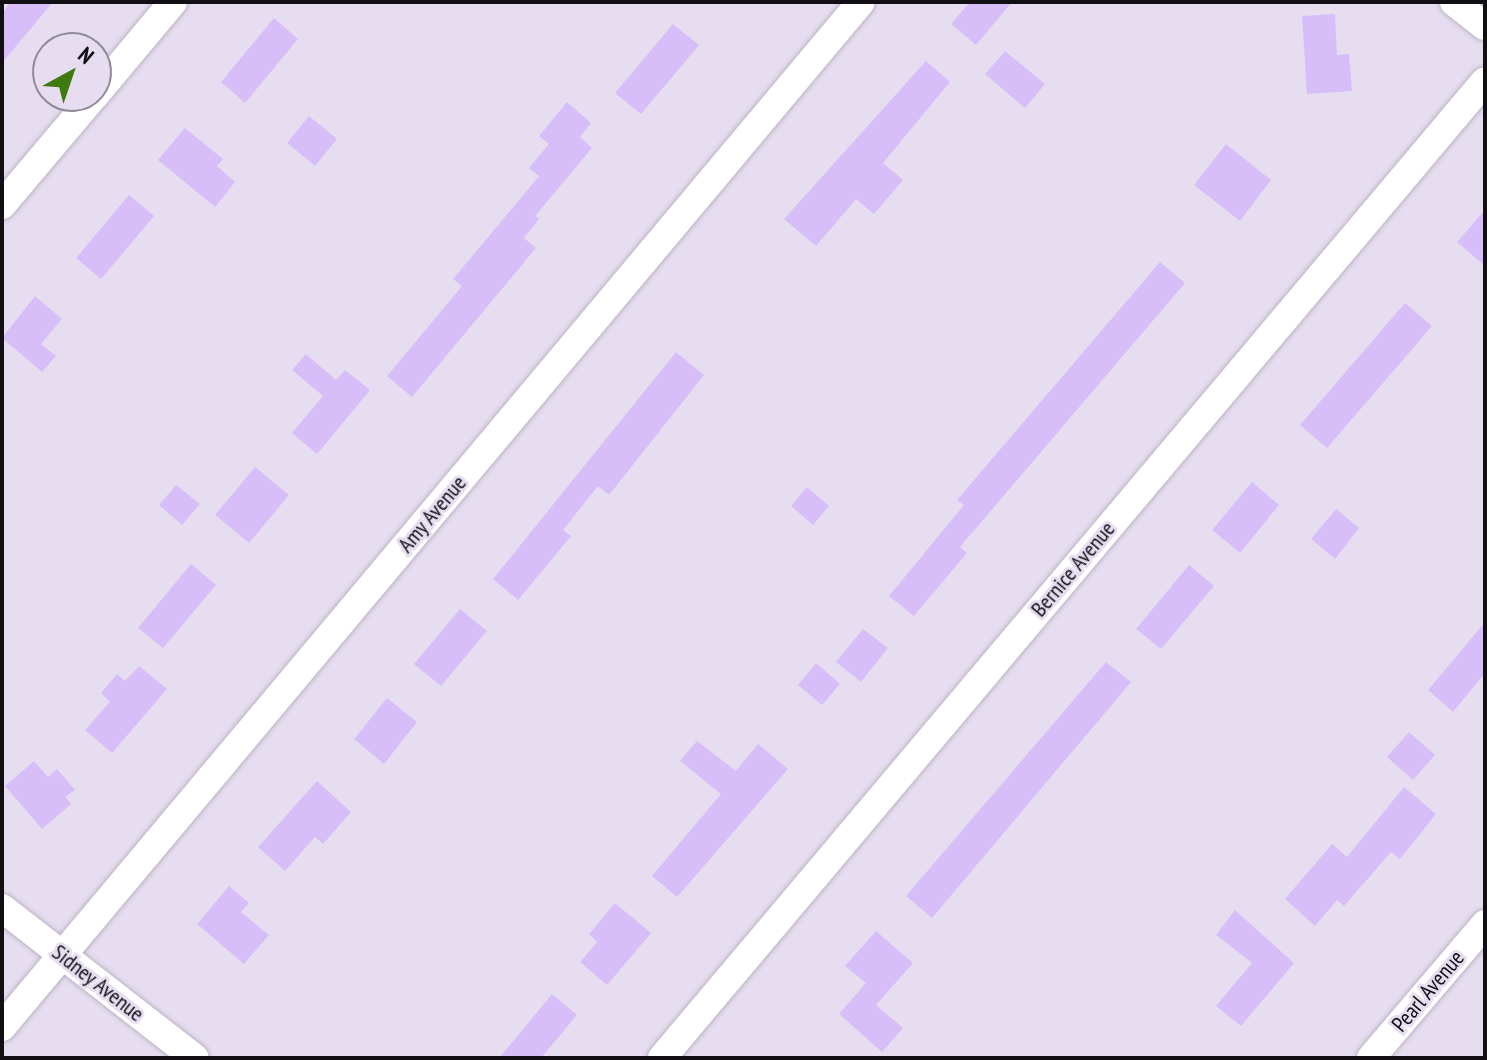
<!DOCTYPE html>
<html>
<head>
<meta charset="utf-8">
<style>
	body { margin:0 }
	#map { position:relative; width:1487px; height:1060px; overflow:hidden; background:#e6def0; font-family:"PT Sans Narrow",sans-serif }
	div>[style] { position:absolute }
	.building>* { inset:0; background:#d8bef8 }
	.roads { filter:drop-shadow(0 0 2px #bcb4c5) drop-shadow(0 0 2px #bcb4c5) }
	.minor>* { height:28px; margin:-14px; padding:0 14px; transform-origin:14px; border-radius:14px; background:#fff }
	span { translate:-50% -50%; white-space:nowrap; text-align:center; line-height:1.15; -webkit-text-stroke:6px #e6def0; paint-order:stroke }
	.street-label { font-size:22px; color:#110f14 }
	.frame { position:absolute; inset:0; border:4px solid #110f14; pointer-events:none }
	.north { position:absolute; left:32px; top:32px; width:80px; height:80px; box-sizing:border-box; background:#e6def0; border:2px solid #918b98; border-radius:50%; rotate:40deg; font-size:22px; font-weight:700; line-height:32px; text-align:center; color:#110f14 }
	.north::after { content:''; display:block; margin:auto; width:28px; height:36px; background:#407910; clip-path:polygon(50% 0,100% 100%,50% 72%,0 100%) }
</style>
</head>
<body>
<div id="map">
	<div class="building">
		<i style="clip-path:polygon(11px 2px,53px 2px,2px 63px,2px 13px)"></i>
		<i style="clip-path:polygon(970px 2px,1012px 2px,976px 45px,951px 24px)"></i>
		<i style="clip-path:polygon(1335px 14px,1337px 55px,1349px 54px,1352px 91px,1307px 94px,1302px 16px)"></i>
		<i style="clip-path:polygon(274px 18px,298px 39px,245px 103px,221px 82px)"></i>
		<i style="clip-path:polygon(673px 24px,699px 45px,641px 114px,615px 93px)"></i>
		<i style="clip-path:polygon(1005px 51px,1045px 84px,1025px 108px,985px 74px)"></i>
		<i style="clip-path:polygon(926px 61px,950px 82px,883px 163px,903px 180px,874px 214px,856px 199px,816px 246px,784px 219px)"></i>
		<i style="clip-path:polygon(567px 102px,591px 123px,580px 137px,592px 148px,535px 216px,539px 219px,524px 238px,536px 248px,412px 397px,387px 376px,462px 286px,453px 279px,539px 176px,529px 168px,549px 144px,539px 136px)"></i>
		<i style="clip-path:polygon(309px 116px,337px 139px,315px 166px,287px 143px)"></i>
		<i style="clip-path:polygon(185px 128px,223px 159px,217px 166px,235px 182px,215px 207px,158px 160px)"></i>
		<i style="clip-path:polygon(1226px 144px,1271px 180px,1240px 221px,1194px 185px)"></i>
		<i style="clip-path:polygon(129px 195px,154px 216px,101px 279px,76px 258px)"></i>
		<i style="clip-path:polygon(1485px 210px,1485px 266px,1457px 242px)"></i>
		<i style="clip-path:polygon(1160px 262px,1185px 283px,960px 547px,967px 553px,914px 616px,889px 596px,964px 505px,957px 500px)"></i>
		<i style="clip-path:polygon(35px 296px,62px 319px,41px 344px,56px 356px,42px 372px,2px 338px)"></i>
		<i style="clip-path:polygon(1405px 303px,1432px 326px,1327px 448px,1300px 425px)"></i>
		<i style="clip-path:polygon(676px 352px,704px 375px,609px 495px,598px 486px,563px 530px,571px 536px,518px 600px,493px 579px)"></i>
		<i style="clip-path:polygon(306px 354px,336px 380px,345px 370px,370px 390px,317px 454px,292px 433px,323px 396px,292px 370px)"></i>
		<i style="clip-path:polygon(255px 467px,289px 495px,249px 543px,215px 515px)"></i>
		<i style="clip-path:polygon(1252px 482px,1279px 505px,1240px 553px,1212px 530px)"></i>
		<i style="clip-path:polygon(176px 485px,200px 504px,182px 525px,159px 505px)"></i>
		<i style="clip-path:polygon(807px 487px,829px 506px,813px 525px,791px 506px)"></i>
		<i style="clip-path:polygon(1336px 509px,1359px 528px,1335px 559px,1311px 539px)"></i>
		<i style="clip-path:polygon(191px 564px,216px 585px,163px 648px,138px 628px)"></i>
		<i style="clip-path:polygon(1189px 565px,1214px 586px,1161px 649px,1136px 629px)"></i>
		<i style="clip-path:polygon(460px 609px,487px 631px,441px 686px,414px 664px)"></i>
		<i style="clip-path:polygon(1485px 622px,1485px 673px,1453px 712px,1428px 690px)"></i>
		<i style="clip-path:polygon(863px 629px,888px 648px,861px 682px,836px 662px)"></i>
		<i style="clip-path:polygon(1106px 662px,1131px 682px,932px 918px,906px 896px)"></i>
		<i style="clip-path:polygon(816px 663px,840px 684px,822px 705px,798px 685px)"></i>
		<i style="clip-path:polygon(139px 666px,167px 689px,112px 753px,85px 730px,110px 702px,101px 693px,117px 674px,125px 681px)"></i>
		<i style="clip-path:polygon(387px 698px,417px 722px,384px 764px,354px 739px)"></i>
		<i style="clip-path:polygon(1409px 732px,1435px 755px,1413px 780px,1387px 757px)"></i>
		<i style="clip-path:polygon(697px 741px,736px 771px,758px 744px,788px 769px,677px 897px,652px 876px,721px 794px,680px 761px)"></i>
		<i style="clip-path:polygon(34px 761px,48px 777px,57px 769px,75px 790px,65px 797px,71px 804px,42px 829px,5px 786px)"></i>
		<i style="clip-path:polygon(317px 781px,351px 812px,323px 844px,315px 837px,285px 871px,258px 847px)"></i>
		<i style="clip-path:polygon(1404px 787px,1436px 814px,1400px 859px,1391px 852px,1344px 906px,1337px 900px,1315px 926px,1285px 899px,1332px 844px,1347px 857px)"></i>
		<i style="clip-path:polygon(229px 886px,249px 903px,241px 912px,269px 935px,244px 964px,197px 924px)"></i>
		<i style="clip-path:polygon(615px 903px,651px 933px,607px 985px,580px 962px,597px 942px,589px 934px)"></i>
		<i style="clip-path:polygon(1235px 910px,1294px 963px,1241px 1026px,1216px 1006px,1252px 963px,1216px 935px)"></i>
		<i style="clip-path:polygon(876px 931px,913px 963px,876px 1005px,903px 1028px,882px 1052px,839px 1014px,866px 983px,845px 966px)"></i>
		<i style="clip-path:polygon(552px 994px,577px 1015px,541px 1058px,499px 1058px)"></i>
	</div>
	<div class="roads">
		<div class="minor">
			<i style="left:1454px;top:2px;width:39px;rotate:38deg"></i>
			<i style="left:96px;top:94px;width:120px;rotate:-50.1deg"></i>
			<i style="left:2px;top:205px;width:143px;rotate:-49.8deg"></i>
			<i style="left:2px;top:908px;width:244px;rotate:37.9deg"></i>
			<i style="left:2px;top:1027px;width:1337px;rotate:-50.04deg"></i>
			<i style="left:662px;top:1058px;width:1277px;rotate:-49.89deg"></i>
			<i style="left:1371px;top:1058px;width:176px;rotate:-49.6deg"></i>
		</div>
	</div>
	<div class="street-label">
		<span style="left:432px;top:514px;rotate:-50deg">Amy Avenue</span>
		<span style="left:1073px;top:569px;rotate:-50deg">Bernice Avenue</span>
		<span style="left:98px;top:983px;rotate:38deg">Sidney Avenue</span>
		<span style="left:1428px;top:991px;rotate:-50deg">Pearl Avenue</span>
	</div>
	<div class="frame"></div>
	<div class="north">N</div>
</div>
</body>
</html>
